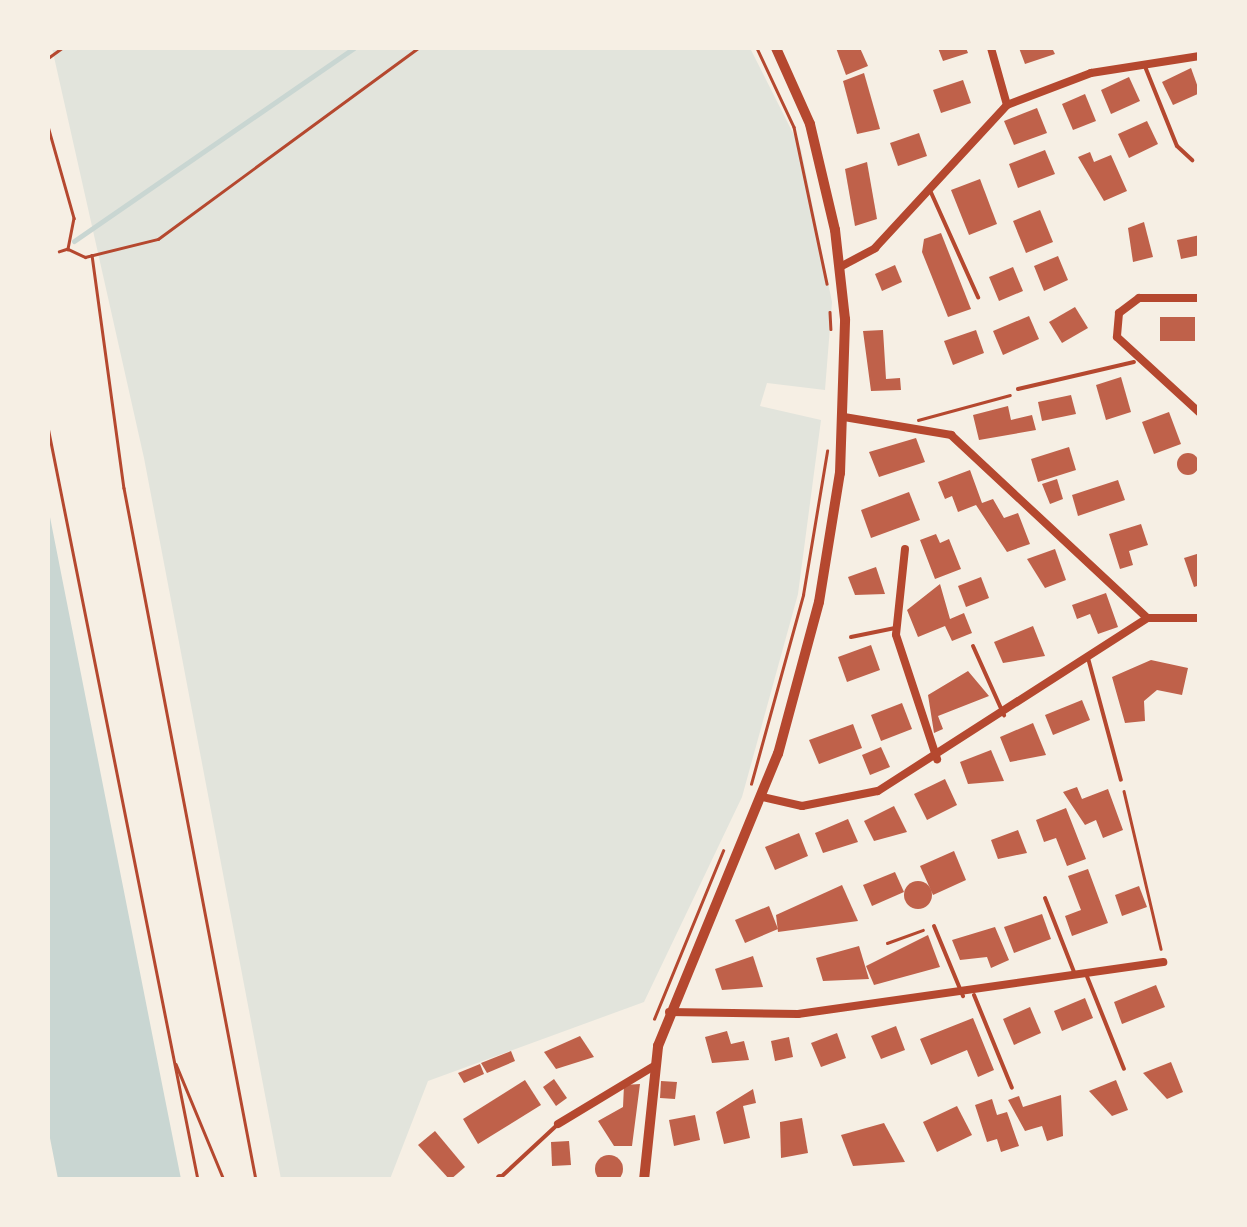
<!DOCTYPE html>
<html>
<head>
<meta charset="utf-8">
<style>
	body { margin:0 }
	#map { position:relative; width:1247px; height:1227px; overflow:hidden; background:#f6efe4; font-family:Rubik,sans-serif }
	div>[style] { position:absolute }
	.green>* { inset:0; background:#e2e4dc }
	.water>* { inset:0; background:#c9d6d2 }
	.stream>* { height:5px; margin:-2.5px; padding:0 2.5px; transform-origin:2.5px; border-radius:2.5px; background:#c9d6d2 }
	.building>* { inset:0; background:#bf614a }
	.round { border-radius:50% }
	.path>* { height:2.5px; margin:-1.25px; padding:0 1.25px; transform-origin:1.25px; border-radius:1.25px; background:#b5482f }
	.service>* { height:4px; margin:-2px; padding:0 2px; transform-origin:2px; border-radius:2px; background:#b5482f }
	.minor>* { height:8px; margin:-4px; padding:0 4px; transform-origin:4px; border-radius:4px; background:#b5482f }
	.secondary>* { height:10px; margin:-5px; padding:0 5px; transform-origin:5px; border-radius:5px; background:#b5482f }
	span { translate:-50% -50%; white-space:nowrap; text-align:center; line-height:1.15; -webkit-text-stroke:8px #f6efe4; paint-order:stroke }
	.frame { position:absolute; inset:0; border:50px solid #f6efe4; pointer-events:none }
</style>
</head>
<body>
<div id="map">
	<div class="green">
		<i style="clip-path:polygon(52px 48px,750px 48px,801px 149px,832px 302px,825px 390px,767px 383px,760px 406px,821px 420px,798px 594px,742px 797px,644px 1002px,428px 1081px,390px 1179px,281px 1179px,144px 458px)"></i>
	</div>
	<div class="water">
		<i style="clip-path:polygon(48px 507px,165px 1099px,181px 1179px,58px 1179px,48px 1128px)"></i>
	</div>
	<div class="stream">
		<i style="left:74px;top:241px;width:340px;rotate:-34.6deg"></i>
	</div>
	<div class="building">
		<i style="clip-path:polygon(836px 48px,860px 48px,868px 66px,846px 75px)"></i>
		<i style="clip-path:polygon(938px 48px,966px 48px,968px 53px,943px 61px)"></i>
		<i style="clip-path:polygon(1019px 48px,1052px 48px,1055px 54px,1025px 64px)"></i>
		<i style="clip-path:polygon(1191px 68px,1200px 93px,1173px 105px,1162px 82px)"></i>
		<i style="clip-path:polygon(864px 73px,880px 129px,857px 134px,843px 81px)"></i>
		<i style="clip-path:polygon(1129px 77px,1140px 101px,1111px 114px,1101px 90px)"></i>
		<i style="clip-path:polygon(963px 80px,971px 103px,941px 113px,933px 90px)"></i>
		<i style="clip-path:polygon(1085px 94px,1096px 121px,1073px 130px,1062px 104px)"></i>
		<i style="clip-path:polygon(1037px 108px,1047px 133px,1014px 145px,1004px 121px)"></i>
		<i style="clip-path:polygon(1147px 121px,1158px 144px,1129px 158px,1118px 134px)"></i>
		<i style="clip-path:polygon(919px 133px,927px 156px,898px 166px,890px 143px)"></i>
		<i style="clip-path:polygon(1045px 150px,1055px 174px,1018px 188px,1009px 164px)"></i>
		<i style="clip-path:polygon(1090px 152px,1094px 162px,1111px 155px,1127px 191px,1104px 201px,1078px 157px)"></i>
		<i style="clip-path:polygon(867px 162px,877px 219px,855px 226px,845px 169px)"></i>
		<i style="clip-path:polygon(980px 179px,997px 224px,969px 235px,951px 190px)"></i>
		<i style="clip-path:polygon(1040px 210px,1053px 242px,1026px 253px,1013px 221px)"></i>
		<i style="clip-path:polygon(1144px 222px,1153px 257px,1133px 262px,1128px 228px)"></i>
		<i style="clip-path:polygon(941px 233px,971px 309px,948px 317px,922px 252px,924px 239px)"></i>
		<i style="clip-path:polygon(1200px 235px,1200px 255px,1181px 259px,1177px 240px)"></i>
		<i style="clip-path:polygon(1058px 256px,1068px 280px,1044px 291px,1034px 266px)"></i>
		<i style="clip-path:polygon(895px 265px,902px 282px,882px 291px,875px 274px)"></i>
		<i style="clip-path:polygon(1013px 267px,1023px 291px,999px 301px,989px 277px)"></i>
		<i style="clip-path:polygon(1075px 307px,1088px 328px,1062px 343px,1049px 322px)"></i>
		<i style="clip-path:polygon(1029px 316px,1039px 339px,1003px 355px,993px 331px)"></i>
		<i style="clip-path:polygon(1160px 317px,1195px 317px,1195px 341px,1160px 341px)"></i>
		<i style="clip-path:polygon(883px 330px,886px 379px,900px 378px,901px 390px,871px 391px,863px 331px)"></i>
		<i style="clip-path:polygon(976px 330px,984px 353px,953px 365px,944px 341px)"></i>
		<i style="clip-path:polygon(1121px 377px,1131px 412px,1106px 420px,1096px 385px)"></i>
		<i style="clip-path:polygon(1071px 395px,1076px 414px,1042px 421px,1038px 402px)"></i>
		<i style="clip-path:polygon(1008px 406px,1011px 420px,1032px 415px,1036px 430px,979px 440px,973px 415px)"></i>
		<i style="clip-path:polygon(1169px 412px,1181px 444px,1154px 454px,1142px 422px)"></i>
		<i style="clip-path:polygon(916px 438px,925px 462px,879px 477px,869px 452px)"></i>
		<i style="clip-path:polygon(1069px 447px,1076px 470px,1038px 482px,1031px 459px)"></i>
		<i class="round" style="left:1177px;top:453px;width:22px;height:22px"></i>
		<i style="clip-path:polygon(970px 470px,982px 503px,993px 499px,1004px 518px,1018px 513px,1030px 544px,1007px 552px,976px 505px,958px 512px,952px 496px,945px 499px,938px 482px)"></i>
		<i style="clip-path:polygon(1057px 479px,1063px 499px,1050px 504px,1042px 484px)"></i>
		<i style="clip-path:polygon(1118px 480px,1125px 500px,1078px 516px,1072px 495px)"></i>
		<i style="clip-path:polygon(909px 492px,920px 520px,871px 538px,861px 510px)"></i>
		<i style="clip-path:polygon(1141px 524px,1148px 545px,1129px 551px,1133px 565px,1120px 569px,1109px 534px)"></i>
		<i style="clip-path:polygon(936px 534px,940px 543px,949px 539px,961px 569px,935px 579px,920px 540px)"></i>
		<i style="clip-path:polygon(1055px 549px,1066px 580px,1045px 588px,1027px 559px)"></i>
		<i style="clip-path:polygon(1200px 553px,1200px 585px,1194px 587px,1184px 558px)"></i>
		<i style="clip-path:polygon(876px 567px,885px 594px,855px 595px,848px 577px)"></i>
		<i style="clip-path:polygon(981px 577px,989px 598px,966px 607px,958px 586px)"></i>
		<i style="clip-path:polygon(940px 584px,950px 619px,964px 613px,972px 633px,952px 641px,945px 626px,918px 637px,907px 610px)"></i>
		<i style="clip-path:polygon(1106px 593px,1118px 627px,1098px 634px,1090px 614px,1077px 619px,1072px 605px)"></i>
		<i style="clip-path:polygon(1033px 626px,1045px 656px,1003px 663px,994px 642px)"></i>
		<i style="clip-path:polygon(871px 645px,880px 670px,847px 682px,838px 657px)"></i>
		<i style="clip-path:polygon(1151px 660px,1188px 668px,1182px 695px,1157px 690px,1144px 701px,1145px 721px,1125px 723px,1112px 677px)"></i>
		<i style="clip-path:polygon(968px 671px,989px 696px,938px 716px,943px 729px,934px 733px,928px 695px)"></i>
		<i style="clip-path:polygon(1082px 700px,1090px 720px,1053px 735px,1045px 715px)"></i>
		<i style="clip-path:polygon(902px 703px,912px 729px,881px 741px,871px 715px)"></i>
		<i style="clip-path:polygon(1033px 723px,1046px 755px,1010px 762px,1000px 737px)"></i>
		<i style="clip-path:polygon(853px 724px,862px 748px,819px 764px,809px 740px)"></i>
		<i style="clip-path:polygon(881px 747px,890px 767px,870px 775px,862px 755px)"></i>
		<i style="clip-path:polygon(991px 750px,1004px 781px,968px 784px,960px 762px)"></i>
		<i style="clip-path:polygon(945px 779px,957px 805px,927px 820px,914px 794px)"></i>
		<i style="clip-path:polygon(1077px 787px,1082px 799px,1108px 789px,1123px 830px,1103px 838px,1096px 820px,1085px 825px,1063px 792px)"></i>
		<i style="clip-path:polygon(894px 806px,907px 832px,874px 841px,864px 821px)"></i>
		<i style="clip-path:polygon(1066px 808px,1086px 859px,1067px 866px,1056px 838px,1044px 842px,1036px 820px)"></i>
		<i style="clip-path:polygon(848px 819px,858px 842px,823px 853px,815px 833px)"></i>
		<i style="clip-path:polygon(1018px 830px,1027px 853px,998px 859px,991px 840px)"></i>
		<i style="clip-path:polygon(799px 833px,808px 856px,775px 870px,765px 847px)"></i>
		<i style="clip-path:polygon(954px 851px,966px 880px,933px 895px,920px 866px)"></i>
		<i style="clip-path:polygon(1088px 869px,1108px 923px,1072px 936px,1065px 916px,1081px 910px,1068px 876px)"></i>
		<i style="clip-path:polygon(895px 872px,904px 892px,872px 906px,863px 885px)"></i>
		<i class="round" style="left:904px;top:881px;width:28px;height:28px"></i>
		<i style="clip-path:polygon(842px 885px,858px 921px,778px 932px,776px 915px)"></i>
		<i style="clip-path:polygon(1139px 886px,1147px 907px,1122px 916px,1115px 895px)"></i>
		<i style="clip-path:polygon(769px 906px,778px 929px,745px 943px,735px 920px)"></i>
		<i style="clip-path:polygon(1042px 914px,1051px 939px,1014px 953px,1004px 927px)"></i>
		<i style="clip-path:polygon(995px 927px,1009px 960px,991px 968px,987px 957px,960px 960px,952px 940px)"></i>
		<i style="clip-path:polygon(928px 935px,940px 967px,874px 985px,866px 966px)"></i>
		<i style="clip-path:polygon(859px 946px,869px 979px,823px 981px,816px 958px)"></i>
		<i style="clip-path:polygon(753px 956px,763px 987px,722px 990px,715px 969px)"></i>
		<i style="clip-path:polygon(1156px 985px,1165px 1007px,1122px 1024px,1114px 1002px)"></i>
		<i style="clip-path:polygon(1085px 998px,1093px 1018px,1062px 1031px,1054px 1011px)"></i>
		<i style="clip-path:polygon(1030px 1007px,1041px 1033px,1014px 1045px,1003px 1019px)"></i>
		<i style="clip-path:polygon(973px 1018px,994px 1070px,978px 1077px,967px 1050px,931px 1065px,920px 1039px)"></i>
		<i style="clip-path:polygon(896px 1026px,905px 1050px,881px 1059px,871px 1036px)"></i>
		<i style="clip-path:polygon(727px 1031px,731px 1044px,744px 1041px,749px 1060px,712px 1063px,705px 1037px)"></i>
		<i style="clip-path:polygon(837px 1033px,846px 1058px,821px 1067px,811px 1043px)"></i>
		<i style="clip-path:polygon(580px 1036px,594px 1057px,556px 1069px,544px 1052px)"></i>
		<i style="clip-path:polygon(789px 1037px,793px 1057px,775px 1061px,771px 1041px)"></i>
		<i style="clip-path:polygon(511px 1051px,515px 1061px,487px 1073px,481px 1063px)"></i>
		<i style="clip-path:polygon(1171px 1062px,1183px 1092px,1167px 1099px,1143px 1073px)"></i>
		<i style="clip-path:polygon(480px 1064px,484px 1074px,464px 1083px,458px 1073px)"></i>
		<i style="clip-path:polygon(554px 1079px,567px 1098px,556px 1106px,543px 1087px)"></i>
		<i style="clip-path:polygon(525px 1080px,541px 1105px,478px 1144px,463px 1119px)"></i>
		<i style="clip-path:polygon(1116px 1080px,1128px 1110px,1112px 1116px,1089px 1091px)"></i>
		<i style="clip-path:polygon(661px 1081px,677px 1082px,675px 1099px,660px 1098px)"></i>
		<i style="clip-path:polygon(640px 1084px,632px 1146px,614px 1146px,598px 1121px,623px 1107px,624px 1085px)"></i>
		<i style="clip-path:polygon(753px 1089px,756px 1103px,743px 1106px,750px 1138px,724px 1144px,716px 1112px)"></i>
		<i style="clip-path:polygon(1061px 1095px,1063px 1136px,1047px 1141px,1042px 1126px,1025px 1131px,1008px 1100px,1019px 1096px,1023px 1107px)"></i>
		<i style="clip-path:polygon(992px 1099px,997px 1115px,1007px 1112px,1019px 1146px,1001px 1152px,997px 1139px,987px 1142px,975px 1105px)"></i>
		<i style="clip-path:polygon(957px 1106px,972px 1135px,937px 1152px,923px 1122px)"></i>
		<i style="clip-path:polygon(695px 1115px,700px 1140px,674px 1146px,669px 1120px)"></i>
		<i style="clip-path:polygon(802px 1118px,808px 1153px,781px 1158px,780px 1122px)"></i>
		<i style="clip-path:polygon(884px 1123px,905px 1162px,853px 1166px,841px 1135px)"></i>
		<i style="clip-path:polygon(435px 1131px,465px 1167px,450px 1180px,418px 1145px)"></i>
		<i style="clip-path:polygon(569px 1141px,571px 1165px,552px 1166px,551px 1142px)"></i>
		<i class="round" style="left:595px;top:1155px;width:28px;height:28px"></i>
	</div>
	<div class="path">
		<i style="left:757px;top:48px;width:87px;rotate:64.9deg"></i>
		<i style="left:794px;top:127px;width:160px;rotate:78.1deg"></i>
		<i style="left:48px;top:58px;width:17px;rotate:-36deg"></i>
		<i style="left:48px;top:126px;width:96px;rotate:74.2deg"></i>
		<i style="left:74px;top:218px;width:32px;rotate:101deg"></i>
		<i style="left:68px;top:249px;width:9px;rotate:162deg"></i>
		<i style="left:68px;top:249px;width:19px;rotate:25deg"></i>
		<i style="left:85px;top:257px;width:75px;rotate:-13.9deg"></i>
		<i style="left:158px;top:239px;width:323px;rotate:-36.3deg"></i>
		<i style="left:92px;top:255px;width:235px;rotate:82.2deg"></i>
		<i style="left:124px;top:488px;width:704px;rotate:79.2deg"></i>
		<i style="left:830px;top:312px;width:17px;rotate:87deg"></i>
		<i style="left:918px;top:420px;width:95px;rotate:-15.2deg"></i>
		<i style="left:48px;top:427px;width:768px;rotate:78.73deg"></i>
		<i style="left:751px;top:784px;width:196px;rotate:-74.6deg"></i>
		<i style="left:803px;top:595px;width:146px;rotate:-80.5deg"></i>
		<i style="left:1124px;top:791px;width:162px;rotate:76.8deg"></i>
		<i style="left:887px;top:943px;width:38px;rotate:-20deg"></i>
		<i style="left:654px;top:1019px;width:182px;rotate:-67.7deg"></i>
		<i style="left:176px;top:1064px;width:126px;rotate:67.5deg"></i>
	</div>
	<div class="service">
		<i style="left:1144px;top:64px;width:88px;rotate:68.1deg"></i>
		<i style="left:1177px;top:146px;width:21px;rotate:43deg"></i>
		<i style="left:929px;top:188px;width:120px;rotate:65.8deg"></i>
		<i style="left:1018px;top:389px;width:119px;rotate:-13.1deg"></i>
		<i style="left:851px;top:637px;width:45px;rotate:-11.6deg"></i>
		<i style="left:973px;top:646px;width:76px;rotate:65.8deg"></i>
		<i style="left:1088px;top:658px;width:126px;rotate:74.9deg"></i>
		<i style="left:1045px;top:898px;width:79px;rotate:68.6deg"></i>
		<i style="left:934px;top:926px;width:76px;rotate:67.5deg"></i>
		<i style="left:1086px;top:974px;width:102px;rotate:68.2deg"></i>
		<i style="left:974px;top:995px;width:100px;rotate:67.8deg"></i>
		<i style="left:501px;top:1177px;width:75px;rotate:-42.8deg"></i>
	</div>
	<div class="minor">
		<i style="left:991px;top:48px;width:59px;rotate:74.3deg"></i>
		<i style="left:840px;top:267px;width:40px;rotate:-28deg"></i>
		<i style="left:875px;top:248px;width:195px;rotate:-47.3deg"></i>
		<i style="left:1007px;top:105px;width:90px;rotate:-20.9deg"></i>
		<i style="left:1091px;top:73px;width:110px;rotate:-8.9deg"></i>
		<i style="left:1200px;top:298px;width:61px;rotate:180deg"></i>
		<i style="left:1139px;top:298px;width:25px;rotate:143deg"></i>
		<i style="left:1119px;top:313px;width:24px;rotate:95deg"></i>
		<i style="left:1117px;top:337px;width:113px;rotate:42.5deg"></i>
		<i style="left:844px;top:417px;width:109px;rotate:9.5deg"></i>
		<i style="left:951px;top:435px;width:268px;rotate:43deg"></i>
		<i style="left:1147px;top:618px;width:53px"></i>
		<i style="left:905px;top:549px;width:86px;rotate:96deg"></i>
		<i style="left:896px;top:635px;width:131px;rotate:71.7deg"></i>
		<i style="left:762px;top:797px;width:41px;rotate:12.7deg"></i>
		<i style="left:802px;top:806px;width:77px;rotate:-11.2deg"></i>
		<i style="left:878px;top:791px;width:320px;rotate:-32.7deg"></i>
		<i style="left:669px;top:1012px;width:129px;rotate:0.9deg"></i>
		<i style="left:798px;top:1014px;width:369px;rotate:-8.1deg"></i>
		<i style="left:558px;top:1124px;width:112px;rotate:-31.1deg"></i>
		<i style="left:500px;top:1178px;width:2px;rotate:90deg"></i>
	</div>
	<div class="secondary">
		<i style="left:644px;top:1180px;width:135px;rotate:-84deg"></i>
		<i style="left:658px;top:1046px;width:316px;rotate:-67.7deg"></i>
		<i style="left:778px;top:754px;width:157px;rotate:-74.9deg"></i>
		<i style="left:819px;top:602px;width:131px;rotate:-80.8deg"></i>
		<i style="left:840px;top:473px;width:154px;rotate:-88.1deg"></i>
		<i style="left:845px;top:319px;width:90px;rotate:-96.4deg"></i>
		<i style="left:835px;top:230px;width:109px;rotate:-103.3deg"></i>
		<i style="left:810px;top:124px;width:83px;rotate:-114.1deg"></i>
	</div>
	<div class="frame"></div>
</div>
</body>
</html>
